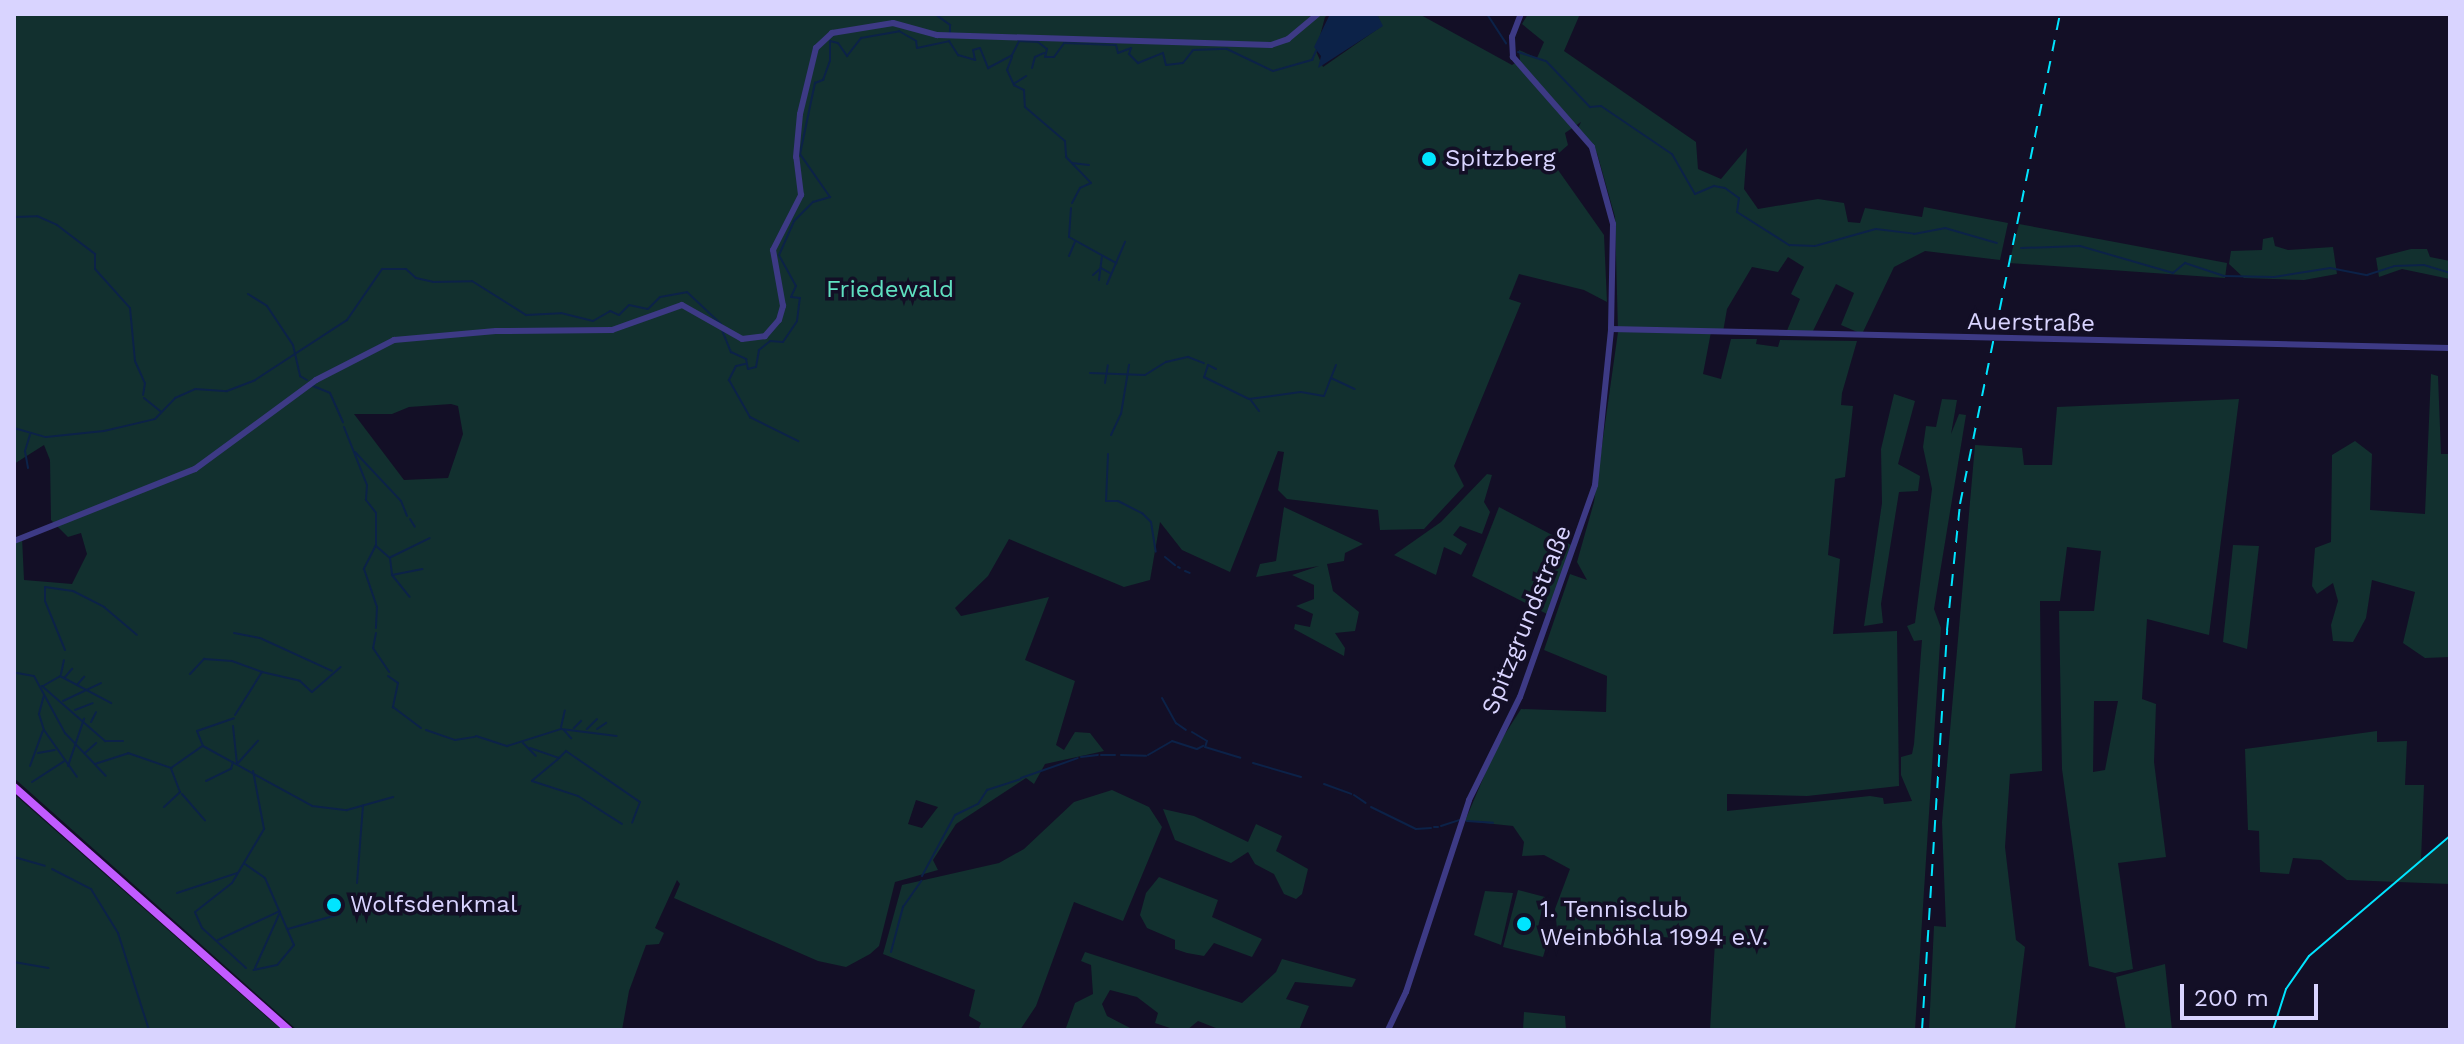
<!DOCTYPE html>
<html>
<head>
<meta charset="utf-8">
<style>
	body { margin:0 }
	#map { position:relative; width:2464px; height:1044px; overflow:hidden; background:#130f26; font-family:"Work Sans",sans-serif }
	div>[style] { position:absolute }
	.green>* { inset:0; background:#12302f }
	.water>* { inset:0; background:#0c2248 }
	.stream>* { height:2px; margin:-1px; padding:0 1px; transform-origin:1px; border-radius:1px; background:#0c2248 }
	.minor>* { height:6px; margin:-3px; padding:0 3px; transform-origin:3px; border-radius:3px; background:#3d3a85 }
	.major>* { height:8px; margin:-4px; padding:0 4px; transform-origin:4px; border-radius:4px; background:#c25bff }
	.tram>* { height:2px; margin:-1px; padding:0 1px; transform-origin:1px; border-radius:1px; background:#00e5ff }
	.rail>* { height:2px; margin-top:-1px; transform-origin:0; background:repeating-linear-gradient(90deg,#00e5ff 0 12px,transparent 0 22px) }
	.dots>* { width:22px; height:22px; translate:-50% -50%; box-sizing:border-box; border:4px solid #130f26; border-radius:50% }
	span { translate:-50% -50%; white-space:nowrap; text-align:center; line-height:1.15; -webkit-text-stroke:7px #130f26; paint-order:stroke }
	.poi-label { font-size:24px; color:#d9d4ff }
	.left { translate:0 -50%; text-align:left }
	.park-label { font-size:24px; color:#5fe0c0 }
	.street-label { font-size:24px; color:#d9d4ff }
	.frame { position:absolute; inset:0; border:16px solid #d9d4ff; pointer-events:none }
	.scale { position:absolute; left:2180px; top:984px; width:138px; height:36px; box-sizing:border-box; border:4px solid #d9d4ff; border-top:0; padding-left:10px; font-size:24px; line-height:28px; white-space:nowrap; color:#d9d4ff; -webkit-text-stroke:6px #130f26; paint-order:stroke }
</style>
</head>
<body>
<div id="map">
	<div class="green">
		<i style="clip-path:polygon(evenodd,14px 14px,1330px 14px,1325px 17px,1316px 51px,1323px 67px,1382px 26px,1377px 14px,1419px 14px,1512px 65px,1520px 60px,1519px 50px,1537px 58px,1544px 42px,1522px 24px,1528px 14px,1580px 14px,1564px 51px,1696px 142px,1698px 169px,1721px 179px,1747px 148px,1744px 189px,1758px 209px,1818px 199px,1844px 203px,1848px 222px,1860px 223px,1865px 208px,1922px 217px,1924px 207px,2008px 223px,2000px 260px,1925px 251px,1894px 267px,1862px 334px,1841px 325px,1854px 293px,1836px 284px,1811px 335px,1786px 333px,1800px 299px,1791px 294px,1804px 267px,1788px 257px,1778px 272px,1752px 267px,1727px 309px,1723px 332px,1711px 332px,1703px 374px,1721px 379px,1731px 339px,1757px 339px,1756px 344px,1778px 347px,1780px 340px,1857px 341px,1842px 393px,1841px 405px,1853px 406px,1845px 477px,1835px 479px,1828px 555px,1840px 559px,1833px 634px,1897px 631px,1899px 786px,1807px 796px,1727px 794px,1727px 811px,1870px 796px,1883px 798px,1884px 804px,1912px 801px,1901px 775px,1901px 757px,1912px 754px,1914px 744px,1922px 640px,1914px 641px,1907px 626px,1915px 623px,1932px 489px,1923px 447px,1926px 426px,1936px 427px,1942px 399px,1957px 400px,1951px 434px,1959px 414px,1966px 415px,1934px 609px,1941px 628px,1915px 1030px,1710px 1030px,1715px 941px,1557px 929px,1555px 909px,1570px 869px,1544px 855px,1522px 856px,1524px 842px,1513px 826px,1465px 821px,1496px 748px,1521px 709px,1606px 712px,1607px 676px,1544px 650px,1570px 574px,1587px 580px,1577px 562px,1594px 502px,1618px 332px,1615px 217px,1597px 153px,1578px 128px,1581px 122px,1565px 133px,1568px 145px,1551px 160px,1604px 235px,1607px 302px,1584px 290px,1519px 274px,1509px 299px,1521px 303px,1454px 466px,1464px 486px,1424px 529px,1380px 530px,1378px 510px,1287px 499px,1278px 490px,1284px 452px,1278px 451px,1230px 572px,1182px 550px,1160px 522px,1150px 580px,1124px 587px,1009px 539px,988px 576px,955px 608px,961px 616px,1049px 597px,1025px 660px,1075px 681px,1056px 745px,1064px 750px,1075px 732px,1090px 733px,1104px 751px,1045px 764px,1034px 784px,1026px 778px,956px 824px,933px 860px,938px 870px,895px 882px,879px 946px,870px 954px,846px 967px,818px 961px,674px 898px,680px 884px,677px 880px,655px 928px,664px 933px,659px 944px,646px 945px,629px 991px,622px 1030px,297px 1030px,14px 778px,14px 539px,22px 537px,24px 580px,72px 584px,87px 554px,81px 533px,68px 537px,51px 520px,50px 460px,44px 445px,14px 464px,14px 14px,451px 404px,458px 406px,463px 434px,448px 478px,404px 480px,354px 414px,392px 414px,409px 407px,451px 404px,14px 14px,916px 800px,938px 807px,922px 828px,908px 824px,916px 800px)"></i>
		<i style="clip-path:polygon(2019px 224px,2227px 263px,2225px 278px,2009px 263px)"></i>
		<i style="clip-path:polygon(2273px 237px,2275px 246px,2288px 250px,2333px 247px,2337px 274px,2304px 280px,2244px 278px,2229px 264px,2231px 251px,2262px 250px,2263px 239px)"></i>
		<i style="clip-path:polygon(2411px 249px,2427px 249px,2430px 257px,2450px 261px,2450px 279px,2402px 269px,2379px 277px,2376px 258px)"></i>
		<i style="clip-path:polygon(2431px 374px,2438px 376px,2441px 454px,2450px 454px,2450px 657px,2425px 658px,2403px 643px,2415px 592px,2372px 580px,2366px 618px,2353px 642px,2333px 641px,2331px 625px,2338px 601px,2333px 583px,2317px 594px,2312px 586px,2315px 548px,2331px 542px,2332px 455px,2355px 441px,2372px 454px,2370px 510px,2425px 514px)"></i>
		<i style="clip-path:polygon(1894px 394px,1915px 401px,1898px 464px,1920px 476px,1918px 491px,1899px 492px,1881px 604px,1883px 623px,1864px 626px,1882px 503px,1881px 449px)"></i>
		<i style="clip-path:polygon(evenodd,2239px 399px,2209px 635px,2147px 619px,2142px 699px,2156px 704px,2154px 762px,2166px 857px,2118px 863px,2133px 969px,2115px 973px,2089px 966px,2062px 769px,2059px 611px,2094px 611px,2101px 551px,2067px 547px,2060px 601px,2040px 601px,2042px 771px,2010px 774px,2005px 847px,2016px 940px,2025px 947px,2015px 1030px,1929px 1030px,1934px 926px,1946px 927px,1942px 822px,1975px 445px,2022px 448px,2024px 465px,2052px 465px,2057px 407px,2239px 399px,2094px 701px,2118px 701px,2105px 770px,2093px 772px,2094px 701px)"></i>
		<i style="clip-path:polygon(1487px 474px,1492px 475px,1484px 502px,1490px 512px,1482px 534px,1460px 526px,1453px 535px,1467px 544px,1461px 555px,1444px 547px,1436px 575px,1394px 555px,1441px 522px)"></i>
		<i style="clip-path:polygon(1284px 507px,1363px 544px,1345px 553px,1344px 561px,1327px 564px,1333px 591px,1359px 612px,1355px 631px,1335px 633px,1345px 648px,1344px 656px,1294px 629px,1295px 624px,1310px 627px,1313px 614px,1296px 606px,1314px 599px,1314px 585px,1292px 575px,1319px 566px,1256px 577px,1260px 564px,1276px 561px)"></i>
		<i style="clip-path:polygon(1499px 507px,1573px 546px,1547px 614px,1472px 576px)"></i>
		<i style="clip-path:polygon(2233px 545px,2259px 546px,2247px 649px,2223px 642px)"></i>
		<i style="clip-path:polygon(2377px 731px,2377px 742px,2407px 741px,2405px 785px,2424px 785px,2421px 860px,2450px 838px,2450px 884px,2347px 880px,2321px 860px,2293px 858px,2289px 874px,2260px 872px,2259px 831px,2248px 830px,2245px 749px)"></i>
		<i style="clip-path:polygon(1112px 790px,1149px 807px,1162px 827px,1123px 921px,1074px 902px,1036px 1006px,1020px 1030px,978px 1030px,981px 1023px,969px 1016px,975px 990px,883px 954px,902px 885px,999px 863px,1024px 849px,1074px 802px)"></i>
		<i style="clip-path:polygon(14px 794px,269px 1019px,283px 1030px,14px 1030px)"></i>
		<i style="clip-path:polygon(1163px 809px,1194px 816px,1248px 842px,1256px 824px,1282px 836px,1276px 851px,1308px 869px,1302px 894px,1296px 899px,1284px 894px,1274px 874px,1255px 864px,1248px 852px,1231px 863px,1175px 840px)"></i>
		<i style="clip-path:polygon(1159px 877px,1218px 900px,1212px 917px,1262px 939px,1252px 957px,1214px 943px,1204px 956px,1187px 953px,1175px 949px,1175px 940px,1147px 928px,1140px 915px,1146px 893px)"></i>
		<i style="clip-path:polygon(1518px 890px,1545px 897px,1538px 927px,1550px 933px,1543px 957px,1503px 947px)"></i>
		<i style="clip-path:polygon(1485px 891px,1513px 893px,1501px 945px,1474px 935px)"></i>
		<i style="clip-path:polygon(1085px 952px,1242px 1003px,1276px 972px,1282px 959px,1356px 979px,1352px 987px,1295px 982px,1286px 999px,1309px 1006px,1299px 1030px,1221px 1030px,1198px 1021px,1187px 1030px,1176px 1030px,1155px 1023px,1158px 1013px,1137px 997px,1110px 990px,1102px 1004px,1107px 1016px,1134px 1030px,1052px 1030px,1066px 1028px,1075px 1003px,1093px 994px,1091px 965px,1081px 961px)"></i>
		<i style="clip-path:polygon(2165px 964px,2172px 1030px,2126px 1030px,2116px 977px)"></i>
		<i style="clip-path:polygon(1524px 1012px,1565px 1016px,1566px 1030px,1523px 1030px)"></i>
	</div>
	<div class="water">
		<i style="clip-path:polygon(1330px 14px,1377px 14px,1383px 26px,1318px 68px,1321px 56px,1314px 47px)"></i>
	</div>
	<div class="stream">
		<i style="left:935px;top:14px;width:19px;rotate:36deg"></i>
		<i style="left:950px;top:25px;width:7px;rotate:90deg"></i>
		<i style="left:1487px;top:14px;width:35px;rotate:57deg"></i>
		<i style="left:1518px;top:52px;width:29px;rotate:18deg"></i>
		<i style="left:1546px;top:61px;width:64px;rotate:46.3deg"></i>
		<i style="left:1590px;top:107px;width:11px;rotate:-5deg"></i>
		<i style="left:1601px;top:106px;width:86px;rotate:34.1deg"></i>
		<i style="left:1672px;top:154px;width:46px;rotate:60.1deg"></i>
		<i style="left:1695px;top:194px;width:21px;rotate:-23deg"></i>
		<i style="left:1714px;top:186px;width:11px;rotate:10deg"></i>
		<i style="left:1725px;top:188px;width:17px;rotate:36deg"></i>
		<i style="left:1739px;top:198px;width:14px;rotate:98deg"></i>
		<i style="left:1737px;top:212px;width:62px;rotate:32.4deg"></i>
		<i style="left:1789px;top:245px;width:26px;rotate:2deg"></i>
		<i style="left:1815px;top:246px;width:63px;rotate:-15.6deg"></i>
		<i style="left:1876px;top:229px;width:38px;rotate:7deg"></i>
		<i style="left:1914px;top:234px;width:32px;rotate:-11deg"></i>
		<i style="left:1945px;top:228px;width:54px;rotate:16.1deg"></i>
		<i style="left:1012px;top:57px;width:14px;rotate:111deg"></i>
		<i style="left:1007px;top:70px;width:17px;rotate:65deg"></i>
		<i style="left:1014px;top:85px;width:11px;rotate:27deg"></i>
		<i style="left:1024px;top:90px;width:17px;rotate:87deg"></i>
		<i style="left:1025px;top:107px;width:52px;rotate:40.4deg"></i>
		<i style="left:1065px;top:141px;width:16px;rotate:86deg"></i>
		<i style="left:1066px;top:157px;width:36px;rotate:46deg"></i>
		<i style="left:1091px;top:183px;width:12px;rotate:156deg"></i>
		<i style="left:1080px;top:188px;width:17px;rotate:118deg"></i>
		<i style="left:1032px;top:68px;width:11px;rotate:-75deg"></i>
		<i style="left:1035px;top:57px;width:10px;rotate:-24deg"></i>
		<i style="left:1015px;top:83px;width:13px;rotate:-32deg"></i>
		<i style="left:1072px;top:163px;width:17px;rotate:7deg"></i>
		<i style="left:1071px;top:208px;width:29px;rotate:94deg"></i>
		<i style="left:1069px;top:237px;width:54px;rotate:29deg"></i>
		<i style="left:14px;top:217px;width:23px;rotate:-2deg"></i>
		<i style="left:37px;top:216px;width:22px;rotate:24deg"></i>
		<i style="left:57px;top:225px;width:48px;rotate:37.3deg"></i>
		<i style="left:95px;top:254px;width:15px;rotate:90deg"></i>
		<i style="left:95px;top:269px;width:52px;rotate:48.1deg"></i>
		<i style="left:130px;top:308px;width:53px;rotate:84.6deg"></i>
		<i style="left:135px;top:361px;width:24px;rotate:66deg"></i>
		<i style="left:145px;top:383px;width:12px;rotate:99deg"></i>
		<i style="left:2021px;top:248px;width:59px;rotate:-1.9deg"></i>
		<i style="left:2080px;top:246px;width:97px;rotate:16.2deg"></i>
		<i style="left:2173px;top:273px;width:16px;rotate:-40deg"></i>
		<i style="left:2185px;top:263px;width:41px;rotate:18.4deg"></i>
		<i style="left:2224px;top:276px;width:50px;rotate:1.1deg"></i>
		<i style="left:2274px;top:277px;width:57px;rotate:-9.1deg"></i>
		<i style="left:2330px;top:268px;width:38px;rotate:11deg"></i>
		<i style="left:2367px;top:275px;width:28px;rotate:-18deg"></i>
		<i style="left:2394px;top:266px;width:30px;rotate:-2deg"></i>
		<i style="left:2424px;top:265px;width:27px;rotate:17deg"></i>
		<i style="left:1069px;top:256px;width:15px;rotate:-67deg"></i>
		<i style="left:1093px;top:275px;width:11px;rotate:-41deg"></i>
		<i style="left:1101px;top:268px;width:10px;rotate:29deg"></i>
		<i style="left:1099px;top:280px;width:23px;rotate:-83deg"></i>
		<i style="left:1107px;top:284px;width:46px;rotate:-66.8deg"></i>
		<i style="left:248px;top:294px;width:22px;rotate:32deg"></i>
		<i style="left:267px;top:306px;width:47px;rotate:56.3deg"></i>
		<i style="left:293px;top:345px;width:32px;rotate:77deg"></i>
		<i style="left:300px;top:376px;width:8px;rotate:30deg"></i>
		<i style="left:722px;top:330px;width:24px;rotate:68deg"></i>
		<i style="left:731px;top:352px;width:17px;rotate:25deg"></i>
		<i style="left:746px;top:359px;width:10px;rotate:79deg"></i>
		<i style="left:748px;top:369px;width:8px;rotate:-14deg"></i>
		<i style="left:756px;top:367px;width:17px;rotate:-80deg"></i>
		<i style="left:759px;top:350px;width:14px;rotate:-39deg"></i>
		<i style="left:770px;top:341px;width:13px;rotate:4deg"></i>
		<i style="left:783px;top:342px;width:25px;rotate:-56deg"></i>
		<i style="left:797px;top:321px;width:23px;rotate:-83deg"></i>
		<i style="left:800px;top:298px;width:9px;rotate:-174deg"></i>
		<i style="left:791px;top:297px;width:12px;rotate:-66deg"></i>
		<i style="left:796px;top:286px;width:35px;rotate:-119deg"></i>
		<i style="left:779px;top:255px;width:37px;rotate:-66deg"></i>
		<i style="left:794px;top:221px;width:27px;rotate:-45deg"></i>
		<i style="left:813px;top:202px;width:18px;rotate:-16deg"></i>
		<i style="left:830px;top:197px;width:52px;rotate:-124.9deg"></i>
		<i style="left:800px;top:154px;width:73px;rotate:-78.1deg"></i>
		<i style="left:815px;top:83px;width:9px;rotate:-21deg"></i>
		<i style="left:823px;top:80px;width:20px;rotate:-70deg"></i>
		<i style="left:830px;top:61px;width:20px;rotate:-90deg"></i>
		<i style="left:830px;top:41px;width:8px;rotate:14deg"></i>
		<i style="left:838px;top:43px;width:16px;rotate:55deg"></i>
		<i style="left:847px;top:56px;width:23px;rotate:-52deg"></i>
		<i style="left:861px;top:38px;width:39px;rotate:-10deg"></i>
		<i style="left:899px;top:31px;width:20px;rotate:30deg"></i>
		<i style="left:916px;top:41px;width:7px;rotate:82deg"></i>
		<i style="left:917px;top:48px;width:33px;rotate:-12deg"></i>
		<i style="left:949px;top:41px;width:17px;rotate:57deg"></i>
		<i style="left:958px;top:55px;width:18px;rotate:16deg"></i>
		<i style="left:975px;top:60px;width:10px;rotate:-101deg"></i>
		<i style="left:973px;top:50px;width:7px;rotate:-16deg"></i>
		<i style="left:980px;top:48px;width:22px;rotate:68deg"></i>
		<i style="left:988px;top:68px;width:27px;rotate:-28deg"></i>
		<i style="left:1012px;top:55px;width:16px;rotate:-63deg"></i>
		<i style="left:1019px;top:41px;width:19px;rotate:3deg"></i>
		<i style="left:1038px;top:42px;width:11px;rotate:38deg"></i>
		<i style="left:1047px;top:49px;width:8px;rotate:104deg"></i>
		<i style="left:1045px;top:57px;width:9px"></i>
		<i style="left:1054px;top:57px;width:17px;rotate:-54deg"></i>
		<i style="left:1064px;top:43px;width:52px;rotate:2.2deg"></i>
		<i style="left:1116px;top:45px;width:8px;rotate:76deg"></i>
		<i style="left:1118px;top:53px;width:14px;rotate:-21deg"></i>
		<i style="left:1131px;top:48px;width:6px;rotate:108deg"></i>
		<i style="left:1129px;top:54px;width:13px;rotate:45deg"></i>
		<i style="left:1138px;top:63px;width:27px;rotate:-22deg"></i>
		<i style="left:1163px;top:53px;width:12px;rotate:76deg"></i>
		<i style="left:1166px;top:65px;width:17px;rotate:-7deg"></i>
		<i style="left:1183px;top:63px;width:16px;rotate:-52deg"></i>
		<i style="left:1193px;top:50px;width:34px;rotate:-2deg"></i>
		<i style="left:1227px;top:49px;width:51px;rotate:25.6deg"></i>
		<i style="left:1273px;top:71px;width:41px;rotate:-15.8deg"></i>
		<i style="left:1312px;top:60px;width:10px;rotate:-66deg"></i>
		<i style="left:745px;top:364px;width:9px;rotate:167deg"></i>
		<i style="left:736px;top:366px;width:16px;rotate:117deg"></i>
		<i style="left:729px;top:380px;width:43px;rotate:60.4deg"></i>
		<i style="left:750px;top:417px;width:54px;rotate:26.6deg"></i>
		<i style="left:1216px;top:369px;width:9px;rotate:-153deg"></i>
		<i style="left:1208px;top:365px;width:13px;rotate:108deg"></i>
		<i style="left:1204px;top:377px;width:50px;rotate:26.1deg"></i>
		<i style="left:1249px;top:399px;width:52px;rotate:-7.7deg"></i>
		<i style="left:1301px;top:392px;width:23px;rotate:10deg"></i>
		<i style="left:1324px;top:396px;width:19px;rotate:-69deg"></i>
		<i style="left:1331px;top:378px;width:26px;rotate:25deg"></i>
		<i style="left:1090px;top:373px;width:55px;rotate:2.1deg"></i>
		<i style="left:1145px;top:375px;width:25px;rotate:-32deg"></i>
		<i style="left:1166px;top:362px;width:23px;rotate:-13deg"></i>
		<i style="left:1188px;top:357px;width:17px;rotate:21deg"></i>
		<i style="left:1331px;top:378px;width:14px;rotate:-69deg"></i>
		<i style="left:1105px;top:383px;width:18px;rotate:-81deg"></i>
		<i style="left:313px;top:386px;width:18px;rotate:22deg"></i>
		<i style="left:330px;top:393px;width:32px;rotate:66deg"></i>
		<i style="left:144px;top:398px;width:22px;rotate:39deg"></i>
		<i style="left:1250px;top:399px;width:15px;rotate:53deg"></i>
		<i style="left:344px;top:427px;width:62px;rotate:68.4deg"></i>
		<i style="left:367px;top:485px;width:15px;rotate:94deg"></i>
		<i style="left:366px;top:500px;width:16px;rotate:52deg"></i>
		<i style="left:376px;top:513px;width:32px;rotate:90deg"></i>
		<i style="left:376px;top:545px;width:27px;rotate:117deg"></i>
		<i style="left:364px;top:569px;width:40px;rotate:71.1deg"></i>
		<i style="left:377px;top:607px;width:21px;rotate:93deg"></i>
		<i style="left:14px;top:428px;width:33px;rotate:16deg"></i>
		<i style="left:46px;top:437px;width:58px;rotate:-5.9deg"></i>
		<i style="left:104px;top:431px;width:52px;rotate:-13.2deg"></i>
		<i style="left:155px;top:419px;width:29px;rotate:-46deg"></i>
		<i style="left:175px;top:398px;width:22px;rotate:-24deg"></i>
		<i style="left:195px;top:389px;width:32px;rotate:4deg"></i>
		<i style="left:227px;top:391px;width:30px;rotate:-21deg"></i>
		<i style="left:255px;top:380px;width:110px;rotate:-33.1deg"></i>
		<i style="left:347px;top:320px;width:62px;rotate:-55.5deg"></i>
		<i style="left:382px;top:269px;width:24px"></i>
		<i style="left:406px;top:269px;width:13px;rotate:42deg"></i>
		<i style="left:416px;top:278px;width:17px;rotate:13deg"></i>
		<i style="left:433px;top:282px;width:39px;rotate:-1deg"></i>
		<i style="left:472px;top:281px;width:64px;rotate:32.2deg"></i>
		<i style="left:526px;top:315px;width:35px;rotate:-3deg"></i>
		<i style="left:561px;top:313px;width:33px;rotate:14deg"></i>
		<i style="left:593px;top:321px;width:20px;rotate:-30deg"></i>
		<i style="left:610px;top:311px;width:10px;rotate:24deg"></i>
		<i style="left:619px;top:315px;width:14px;rotate:-45deg"></i>
		<i style="left:629px;top:305px;width:19px;rotate:12deg"></i>
		<i style="left:648px;top:309px;width:17px;rotate:-45deg"></i>
		<i style="left:660px;top:297px;width:27px;rotate:-10deg"></i>
		<i style="left:687px;top:292px;width:47px;rotate:43.3deg"></i>
		<i style="left:1111px;top:435px;width:23px;rotate:-65deg"></i>
		<i style="left:1121px;top:414px;width:50px;rotate:-80.7deg"></i>
		<i style="left:355px;top:452px;width:67px;rotate:46.8deg"></i>
		<i style="left:401px;top:501px;width:16px;rotate:68deg"></i>
		<i style="left:1108px;top:454px;width:47px;rotate:92.4deg"></i>
		<i style="left:1106px;top:501px;width:12px"></i>
		<i style="left:1118px;top:501px;width:28px;rotate:27deg"></i>
		<i style="left:1143px;top:514px;width:11px;rotate:45deg"></i>
		<i style="left:1151px;top:522px;width:30px;rotate:81deg"></i>
		<i style="left:28px;top:468px;width:17px;rotate:-100deg"></i>
		<i style="left:25px;top:451px;width:17px;rotate:-73deg"></i>
		<i style="left:410px;top:519px;width:9px;rotate:58deg"></i>
		<i style="left:376px;top:546px;width:18px;rotate:41deg"></i>
		<i style="left:390px;top:558px;width:17px;rotate:83deg"></i>
		<i style="left:392px;top:575px;width:28px;rotate:51deg"></i>
		<i style="left:391px;top:557px;width:43px;rotate:-26deg"></i>
		<i style="left:1165px;top:557px;width:13px;rotate:39deg"></i>
		<i style="left:1178px;top:567px;width:2px;rotate:27deg"></i>
		<i style="left:1185px;top:571px;width:5px;rotate:22deg"></i>
		<i style="left:392px;top:575px;width:31px;rotate:-11deg"></i>
		<i style="left:234px;top:633px;width:26px;rotate:11deg"></i>
		<i style="left:260px;top:638px;width:79px;rotate:24.6deg"></i>
		<i style="left:376px;top:633px;width:15px;rotate:101deg"></i>
		<i style="left:373px;top:648px;width:29px;rotate:56deg"></i>
		<i style="left:65px;top:650px;width:53px;rotate:-112.2deg"></i>
		<i style="left:45px;top:601px;width:14px;rotate:-90deg"></i>
		<i style="left:45px;top:587px;width:28px;rotate:8deg"></i>
		<i style="left:73px;top:591px;width:35px;rotate:27deg"></i>
		<i style="left:104px;top:607px;width:43px;rotate:40.3deg"></i>
		<i style="left:17px;top:673px;width:17px;rotate:10deg"></i>
		<i style="left:34px;top:676px;width:65px;rotate:61.5deg"></i>
		<i style="left:65px;top:733px;width:59px;rotate:46.4deg"></i>
		<i style="left:61px;top:674px;width:14px;rotate:-78deg"></i>
		<i style="left:190px;top:674px;width:21px;rotate:-47deg"></i>
		<i style="left:204px;top:659px;width:28px;rotate:4deg"></i>
		<i style="left:232px;top:661px;width:32px;rotate:20deg"></i>
		<i style="left:388px;top:676px;width:12px;rotate:35deg"></i>
		<i style="left:398px;top:683px;width:25px;rotate:102deg"></i>
		<i style="left:393px;top:707px;width:35px;rotate:37deg"></i>
		<i style="left:65px;top:677px;width:11px;rotate:-49deg"></i>
		<i style="left:77px;top:685px;width:11px;rotate:-49deg"></i>
		<i style="left:42px;top:686px;width:84px;rotate:41.1deg"></i>
		<i style="left:105px;top:741px;width:18px"></i>
		<i style="left:43px;top:686px;width:20px;rotate:-30deg"></i>
		<i style="left:60px;top:676px;width:58px;rotate:27.9deg"></i>
		<i style="left:44px;top:695px;width:20px;rotate:105deg"></i>
		<i style="left:39px;top:714px;width:17px;rotate:73deg"></i>
		<i style="left:44px;top:730px;width:57px;rotate:54.9deg"></i>
		<i style="left:1162px;top:698px;width:29px;rotate:61deg"></i>
		<i style="left:1176px;top:723px;width:12px;rotate:35deg"></i>
		<i style="left:63px;top:701px;width:42px;rotate:-25.3deg"></i>
		<i style="left:75px;top:710px;width:19px;rotate:-21deg"></i>
		<i style="left:235px;top:715px;width:51px;rotate:-57.9deg"></i>
		<i style="left:262px;top:672px;width:39px;rotate:13deg"></i>
		<i style="left:300px;top:681px;width:16px;rotate:43deg"></i>
		<i style="left:312px;top:692px;width:38px;rotate:-41deg"></i>
		<i style="left:91px;top:722px;width:11px;rotate:-63deg"></i>
		<i style="left:233px;top:726px;width:37px;rotate:84deg"></i>
		<i style="left:561px;top:727px;width:17px;rotate:-77deg"></i>
		<i style="left:574px;top:728px;width:10px;rotate:-45deg"></i>
		<i style="left:587px;top:729px;width:14px;rotate:-45deg"></i>
		<i style="left:597px;top:729px;width:11px;rotate:-34deg"></i>
		<i style="left:426px;top:730px;width:31px;rotate:19deg"></i>
		<i style="left:455px;top:740px;width:20px;rotate:-9deg"></i>
		<i style="left:564px;top:730px;width:11px;rotate:49deg"></i>
		<i style="left:1192px;top:732px;width:17px;rotate:31deg"></i>
		<i style="left:1207px;top:741px;width:6px;rotate:108deg"></i>
		<i style="left:1205px;top:747px;width:37px;rotate:17deg"></i>
		<i style="left:476px;top:736px;width:33px;rotate:18deg"></i>
		<i style="left:507px;top:746px;width:57px;rotate:-17.5deg"></i>
		<i style="left:561px;top:729px;width:56px;rotate:7.1deg"></i>
		<i style="left:523px;top:743px;width:18px;rotate:45deg"></i>
		<i style="left:203px;top:746px;width:124px;rotate:28.8deg"></i>
		<i style="left:312px;top:806px;width:35px;rotate:7deg"></i>
		<i style="left:347px;top:810px;width:48px;rotate:-15.8deg"></i>
		<i style="left:530px;top:748px;width:31px;rotate:19deg"></i>
		<i style="left:559px;top:758px;width:10px;rotate:-45deg"></i>
		<i style="left:566px;top:751px;width:90px;rotate:34.6deg"></i>
		<i style="left:640px;top:802px;width:22px;rotate:111deg"></i>
		<i style="left:38px;top:753px;width:17px;rotate:-10deg"></i>
		<i style="left:85px;top:753px;width:15px;rotate:-42deg"></i>
		<i style="left:1101px;top:755px;width:14px"></i>
		<i style="left:1121px;top:755px;width:25px;rotate:2deg"></i>
		<i style="left:1148px;top:755px;width:28px;rotate:-30deg"></i>
		<i style="left:1172px;top:741px;width:26px;rotate:18deg"></i>
		<i style="left:1197px;top:749px;width:7px;rotate:-27deg"></i>
		<i style="left:1081px;top:757px;width:17px;rotate:-7deg"></i>
		<i style="left:558px;top:759px;width:34px;rotate:140deg"></i>
		<i style="left:532px;top:781px;width:48px;rotate:18.1deg"></i>
		<i style="left:578px;top:796px;width:52px;rotate:32.5deg"></i>
		<i style="left:238px;top:763px;width:30px;rotate:-48deg"></i>
		<i style="left:1253px;top:763px;width:50px;rotate:16.3deg"></i>
		<i style="left:95px;top:764px;width:35px;rotate:-18deg"></i>
		<i style="left:128px;top:753px;width:46px;rotate:19.2deg"></i>
		<i style="left:171px;top:768px;width:39px;rotate:-35deg"></i>
		<i style="left:203px;top:746px;width:16px;rotate:-112deg"></i>
		<i style="left:197px;top:731px;width:39px;rotate:-19deg"></i>
		<i style="left:30px;top:766px;width:37px;rotate:-70deg"></i>
		<i style="left:68px;top:766px;width:50px;rotate:-71.2deg"></i>
		<i style="left:1021px;top:778px;width:60px;rotate:-19.3deg"></i>
		<i style="left:206px;top:781px;width:28px;rotate:-26deg"></i>
		<i style="left:231px;top:769px;width:7px;rotate:-74deg"></i>
		<i style="left:32px;top:782px;width:38px;rotate:-33deg"></i>
		<i style="left:1324px;top:784px;width:29px;rotate:20deg"></i>
		<i style="left:182px;top:794px;width:35px;rotate:49deg"></i>
		<i style="left:1354px;top:795px;width:14px;rotate:34deg"></i>
		<i style="left:164px;top:807px;width:22px;rotate:-43deg"></i>
		<i style="left:180px;top:792px;width:25px;rotate:-111deg"></i>
		<i style="left:1371px;top:807px;width:50px;rotate:26.1deg"></i>
		<i style="left:1416px;top:829px;width:15px;rotate:-4deg"></i>
		<i style="left:1467px;top:821px;width:26px;rotate:4deg"></i>
		<i style="left:1441px;top:826px;width:19px;rotate:-18deg"></i>
		<i style="left:1434px;top:827px;width:4px"></i>
		<i style="left:14px;top:857px;width:32px;rotate:16deg"></i>
		<i style="left:245px;top:864px;width:24px;rotate:35deg"></i>
		<i style="left:265px;top:878px;width:73px;rotate:66.6deg"></i>
		<i style="left:294px;top:945px;width:26px;rotate:130deg"></i>
		<i style="left:277px;top:965px;width:24px;rotate:168deg"></i>
		<i style="left:52px;top:869px;width:44px;rotate:27.1deg"></i>
		<i style="left:91px;top:889px;width:52px;rotate:58.5deg"></i>
		<i style="left:118px;top:933px;width:102px;rotate:72.3deg"></i>
		<i style="left:922px;top:876px;width:69px;rotate:-61.6deg"></i>
		<i style="left:955px;top:815px;width:25px;rotate:-26deg"></i>
		<i style="left:978px;top:804px;width:17px;rotate:-57deg"></i>
		<i style="left:987px;top:790px;width:35px;rotate:-18deg"></i>
		<i style="left:357px;top:883px;width:78px;rotate:-85.6deg"></i>
		<i style="left:177px;top:893px;width:63px;rotate:-18.4deg"></i>
		<i style="left:288px;top:929px;width:54px;rotate:-16.1deg"></i>
		<i style="left:218px;top:940px;width:68px;rotate:-25.1deg"></i>
		<i style="left:891px;top:952px;width:47px;rotate:-75.1deg"></i>
		<i style="left:903px;top:907px;width:32px;rotate:-55deg"></i>
		<i style="left:14px;top:962px;width:35px;rotate:10deg"></i>
		<i style="left:246px;top:968px;width:59px;rotate:-137.7deg"></i>
		<i style="left:202px;top:928px;width:17px;rotate:-114deg"></i>
		<i style="left:195px;top:912px;width:47px;rotate:-38.1deg"></i>
		<i style="left:232px;top:883px;width:63px;rotate:-59.3deg"></i>
		<i style="left:264px;top:829px;width:59px;rotate:-100.7deg"></i>
		<i style="left:255px;top:968px;width:61px;rotate:-65.9deg"></i>
	</div>
	<div class="minor">
		<i style="left:1611px;top:329px;width:839px;rotate:1.3deg"></i>
		<i style="left:14px;top:541px;width:195px;rotate:-21.7deg"></i>
		<i style="left:195px;top:469px;width:150px;rotate:-36.3deg"></i>
		<i style="left:316px;top:380px;width:88px;rotate:-27.1deg"></i>
		<i style="left:394px;top:340px;width:102px;rotate:-5deg"></i>
		<i style="left:496px;top:331px;width:116px;rotate:-0.5deg"></i>
		<i style="left:612px;top:330px;width:74px;rotate:-19.7deg"></i>
		<i style="left:682px;top:305px;width:69px;rotate:29.5deg"></i>
		<i style="left:742px;top:339px;width:23px;rotate:-7deg"></i>
		<i style="left:765px;top:336px;width:21px;rotate:-49deg"></i>
		<i style="left:779px;top:320px;width:15px;rotate:-74deg"></i>
		<i style="left:783px;top:306px;width:57px;rotate:-100.1deg"></i>
		<i style="left:773px;top:250px;width:62px;rotate:-63deg"></i>
		<i style="left:801px;top:195px;width:38px;rotate:-97deg"></i>
		<i style="left:796px;top:157px;width:43px;rotate:-84.7deg"></i>
		<i style="left:800px;top:114px;width:68px;rotate:-76.4deg"></i>
		<i style="left:816px;top:48px;width:22px;rotate:-43deg"></i>
		<i style="left:832px;top:33px;width:62px;rotate:-9.3deg"></i>
		<i style="left:893px;top:23px;width:46px;rotate:15.3deg"></i>
		<i style="left:937px;top:35px;width:334px;rotate:1.7deg"></i>
		<i style="left:1271px;top:45px;width:18px;rotate:-19deg"></i>
		<i style="left:1288px;top:39px;width:39px;rotate:-40deg"></i>
		<i style="left:1388px;top:1030px;width:42px;rotate:-64.7deg"></i>
		<i style="left:1406px;top:992px;width:202px;rotate:-71.8deg"></i>
		<i style="left:1469px;top:800px;width:115px;rotate:-63.7deg"></i>
		<i style="left:1520px;top:697px;width:225px;rotate:-70.5deg"></i>
		<i style="left:1595px;top:485px;width:157px;rotate:-84.1deg"></i>
		<i style="left:1611px;top:329px;width:105px;rotate:-88.9deg"></i>
		<i style="left:1613px;top:224px;width:80px;rotate:-105.3deg"></i>
		<i style="left:1592px;top:147px;width:120px;rotate:-131.3deg"></i>
		<i style="left:1513px;top:57px;width:20px;rotate:-93deg"></i>
		<i style="left:1512px;top:37px;width:25px;rotate:-69deg"></i>
	</div>
	<div class="major">
		<i style="left:14px;top:787px;width:367px;rotate:41.5deg"></i>
	</div>
	<div class="tram">
		<i style="left:2273px;top:1030px;width:43px;rotate:-72.4deg"></i>
		<i style="left:2286px;top:989px;width:40px;rotate:-55.1deg"></i>
		<i style="left:2309px;top:956px;width:185px;rotate:-40.4deg"></i>
	</div>
	<div class="rail">
		<i style="left:1922px;top:1030px;width:401px;rotate:-86.4deg"></i>
		<i style="left:1947px;top:630px;width:127px;rotate:-84.1deg"></i>
		<i style="left:1960px;top:504px;width:500px;rotate:-78.47deg"></i>
	</div>
	<div class="dots">
		<i style="left:1429px;top:159px;background:#00e5ff"></i>
		<i style="left:334px;top:905px;background:#00e5ff"></i>
		<i style="left:1524px;top:924px;background:#00e5ff"></i>
	</div>
	<div class="poi-label">
		<span class="left" style="left:1445px;top:159px">Spitzberg</span>
		<span class="left" style="left:350px;top:905px">Wolfsdenkmal</span>
		<span class="left" style="left:1540px;top:924px">1. Tennisclub<br>Weinböhla 1994 e.V.</span>
	</div>
	<div class="park-label">
		<span style="left:890px;top:290px">Friedewald</span>
	</div>
	<div class="street-label">
		<span style="left:2031px;top:323px;rotate:1deg">Auerstraße</span>
		<span style="left:1527px;top:620px;rotate:-68deg">Spitzgrundstraße</span>
	</div>
	<div class="frame"></div>
	<div class="scale">200 m</div>
</div>
</body>
</html>
